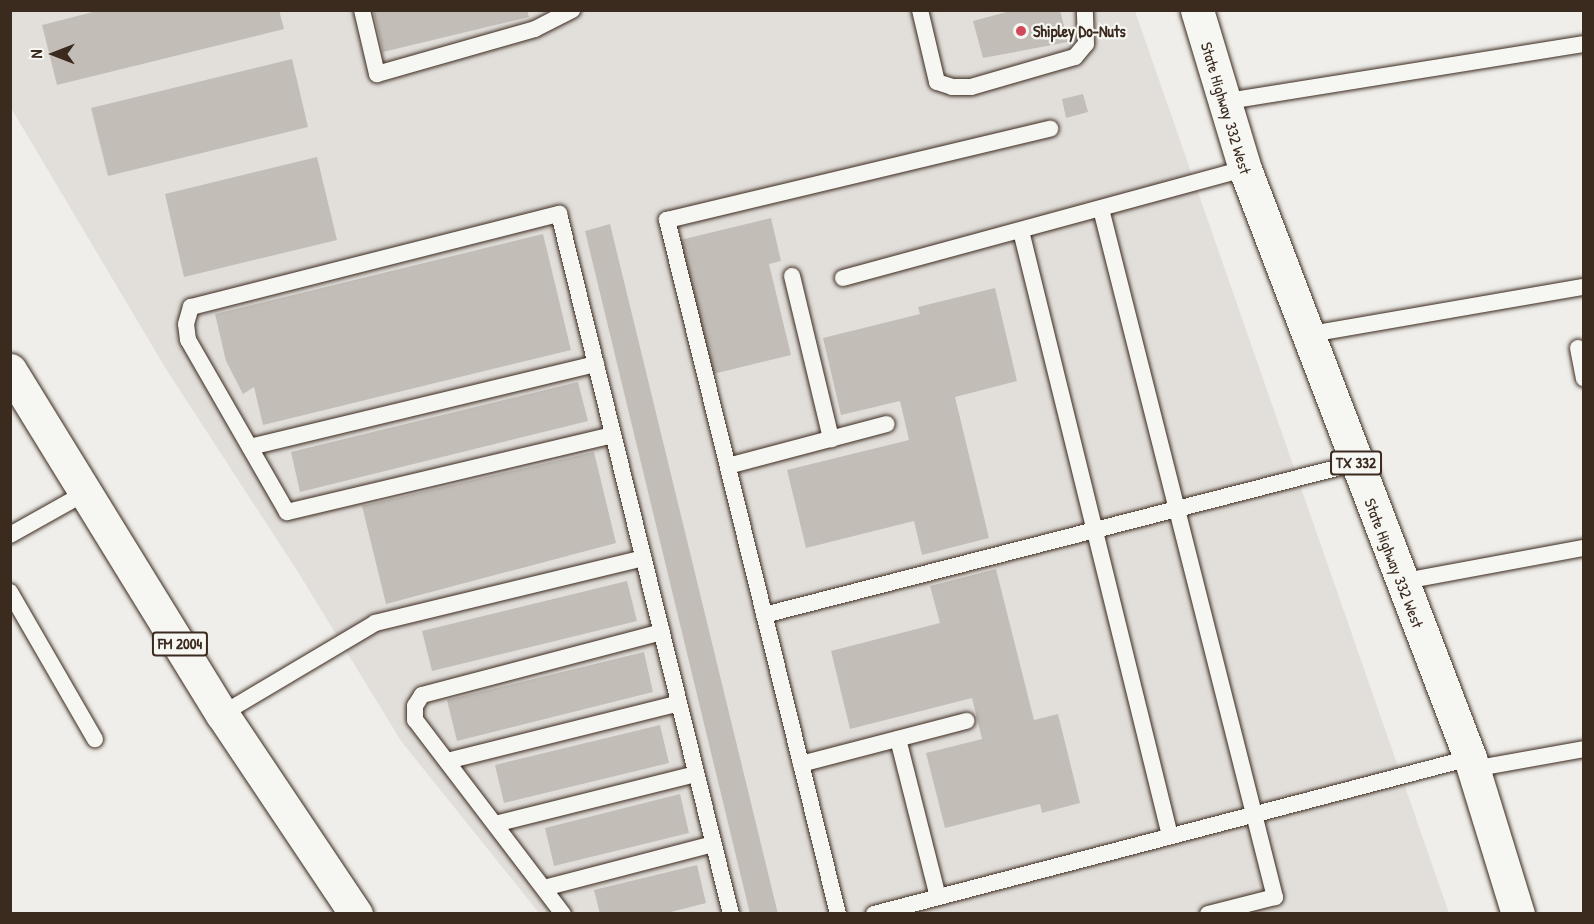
<!DOCTYPE html>
<html>
<head>
<meta charset="utf-8">
<style>
	body { margin:0 }
	#map { position:relative; width:1594px; height:924px; overflow:hidden; background:#efeeea; font-family:"Patrick Hand",sans-serif }
	div>[style] { position:absolute }
	.built>* { inset:0; background:#e2dfdb }
	.building>* { inset:0; background:#c2bdb7 }
	.roads { filter:drop-shadow(0 0 2px #3b2a1e) drop-shadow(0 0 2px #3b2a1e) }
	.service>* { height:16px; margin:-8px; padding:0 8px; transform-origin:8px; border-radius:8px; background:#f6f6f2 }
	.primary>* { height:33px; margin:-16.5px; padding:0 16.5px; transform-origin:16.5px; border-radius:16.5px; background:#f6f6f2 }
	.dots>* { width:16px; height:16px; translate:-50% -50%; box-sizing:border-box; border:3px solid #f6f6f2; border-radius:50% }
	span { translate:-50% -50%; white-space:nowrap; text-align:center; line-height:1.15; -webkit-text-stroke:4.5px #f6f6f2; paint-order:stroke }
	.shield-label span { padding:2px 4px; background:#f6f6f2; border:2px solid; border-radius:4px; -webkit-text-stroke-width:0 }
	.shield-label { font-size:15px; color:#3b2a1e; font-weight:700 }
	.poi-label { font-size:16px; color:#3b2a1e; font-weight:700 }
	.left { translate:0 -50%; text-align:left }
	.street-label { font-size:16px; color:#3b2a1e }
	.frame { position:absolute; inset:0; border:12px solid #3b2a1e; pointer-events:none }
	.north { position:absolute; left:24px; top:24px; width:60px; height:60px; -webkit-text-stroke:4px #f6f6f2; paint-order:stroke; rotate:270deg; font-size:16px; font-weight:700; line-height:24px; text-align:center; color:#3b2a1e }
	.north::after { content:''; display:block; margin:auto; width:21px; height:27px; background:#3b2a1e; clip-path:polygon(50% 0,100% 100%,50% 72%,0 100%) }
</style>
</head>
<body>
<div id="map">
	<div class="built">
		<i style="clip-path:polygon(11px 11px,1135px 11px,1449px 913px,539px 913px,401px 741px,298px 572px,166px 369px,11px 108px)"></i>
	</div>
	<div class="building">
		<i style="clip-path:polygon(101px 10px,279px 10px,284px 29px,57px 85px,42px 25px)"></i>
		<i style="clip-path:polygon(373px 10px,527px 10px,529px 17px,383px 52px)"></i>
		<i style="clip-path:polygon(1014px 10px,1060px 10px,1068px 42px,983px 58px,973px 21px)"></i>
		<i style="clip-path:polygon(292px 59px,308px 127px,108px 176px,91px 108px)"></i>
		<i style="clip-path:polygon(1083px 94px,1088px 112px,1066px 118px,1062px 99px)"></i>
		<i style="clip-path:polygon(317px 157px,337px 240px,184px 277px,165px 194px)"></i>
		<i style="clip-path:polygon(771px 218px,781px 261px,769px 264px,791px 355px,713px 374px,680px 240px)"></i>
		<i style="clip-path:polygon(610px 224px,778px 914px,750px 914px,585px 231px)"></i>
		<i style="clip-path:polygon(543px 234px,571px 350px,263px 425px,254px 387px,243px 394px,226px 361px,215px 314px)"></i>
		<i style="clip-path:polygon(995px 288px,1017px 381px,955px 397px,989px 538px,922px 555px,914px 521px,806px 548px,787px 470px,909px 440px,900px 401px,841px 415px,823px 338px,920px 314px,918px 307px)"></i>
		<i style="clip-path:polygon(578px 382px,588px 421px,300px 492px,291px 452px)"></i>
		<i style="clip-path:polygon(594px 452px,616px 543px,386px 604px,362px 506px)"></i>
		<i style="clip-path:polygon(996px 569px,1034px 720px,1058px 714px,1080px 803px,1042px 813px,1040px 804px,945px 828px,926px 753px,982px 739px,972px 698px,850px 729px,831px 651px,940px 623px,930px 586px)"></i>
		<i style="clip-path:polygon(627px 581px,637px 621px,432px 671px,422px 631px)"></i>
		<i style="clip-path:polygon(644px 652px,653px 692px,457px 741px,447px 700px)"></i>
		<i style="clip-path:polygon(660px 725px,669px 763px,504px 803px,495px 765px)"></i>
		<i style="clip-path:polygon(680px 794px,689px 833px,554px 866px,545px 828px)"></i>
		<i style="clip-path:polygon(697px 865px,706px 903px,663px 914px,600px 914px,594px 890px)"></i>
	</div>
	<div class="roads">
		<div class="service">
			<i style="left:362px;top:10px;width:66px;rotate:76.8deg"></i>
			<i style="left:377px;top:74px;width:164px;rotate:-15.9deg"></i>
			<i style="left:535px;top:29px;width:42px;rotate:-27.2deg"></i>
			<i style="left:920px;top:10px;width:74px;rotate:76.7deg"></i>
			<i style="left:937px;top:82px;width:16px;rotate:18deg"></i>
			<i style="left:952px;top:87px;width:19px"></i>
			<i style="left:971px;top:87px;width:108px;rotate:-16.1deg"></i>
			<i style="left:1075px;top:57px;width:17px;rotate:-50deg"></i>
			<i style="left:1086px;top:44px;width:34px;rotate:-92deg"></i>
			<i style="left:1222px;top:102px;width:367px;rotate:-9.1deg"></i>
			<i style="left:1101px;top:209px;width:710px;rotate:75.81deg"></i>
			<i style="left:1275px;top:897px;width:69px;rotate:165.8deg"></i>
			<i style="left:1021px;top:231px;width:623px;rotate:76.16deg"></i>
			<i style="left:792px;top:276px;width:168px;rotate:76.5deg"></i>
			<i style="left:843px;top:278px;width:417px;rotate:-15.2deg"></i>
			<i style="left:1305px;top:335px;width:283px;rotate:-9.8deg"></i>
			<i style="left:1578px;top:348px;width:31px;rotate:79deg"></i>
			<i style="left:613px;top:435px;width:335px;rotate:166.7deg"></i>
			<i style="left:287px;top:512px;width:198px;rotate:-119.9deg"></i>
			<i style="left:188px;top:340px;width:16px;rotate:-97deg"></i>
			<i style="left:186px;top:324px;width:18px;rotate:-74deg"></i>
			<i style="left:191px;top:307px;width:380px;rotate:-14.2deg"></i>
			<i style="left:559px;top:214px;width:721px;rotate:76.2deg"></i>
			<i style="left:250px;top:447px;width:356px;rotate:-13.5deg"></i>
			<i style="left:728px;top:466px;width:164px;rotate:-14.8deg"></i>
			<i style="left:10px;top:535px;width:88px;rotate:-29.2deg"></i>
			<i style="left:1400px;top:582px;width:187px;rotate:-10.5deg"></i>
			<i style="left:10px;top:592px;width:170px;rotate:60deg"></i>
			<i style="left:764px;top:615px;width:611px;rotate:-14.4deg"></i>
			<i style="left:222px;top:714px;width:178px;rotate:-30.7deg"></i>
			<i style="left:375px;top:623px;width:276px;rotate:-13.6deg"></i>
			<i style="left:898px;top:739px;width:163px;rotate:75.8deg"></i>
			<i style="left:447px;top:761px;width:239px;rotate:-14deg"></i>
			<i style="left:801px;top:764px;width:171px;rotate:-14.6deg"></i>
			<i style="left:1473px;top:769px;width:113px;rotate:-10.2deg"></i>
			<i style="left:495px;top:824px;width:207px;rotate:-14deg"></i>
			<i style="left:544px;top:888px;width:175px;rotate:-14.6deg"></i>
			<i style="left:563px;top:914px;width:244px;rotate:-127.3deg"></i>
			<i style="left:415px;top:720px;width:14px;rotate:-90deg"></i>
			<i style="left:415px;top:706px;width:13px;rotate:-58deg"></i>
			<i style="left:422px;top:695px;width:248px;rotate:-14.7deg"></i>
			<i style="left:838px;top:914px;width:715px;rotate:-103.84deg"></i>
			<i style="left:667px;top:220px;width:394px;rotate:-13.4deg"></i>
			<i style="left:874px;top:914px;width:616px;rotate:-14.67deg"></i>
		</div>
		<div class="primary">
			<i style="left:1197px;top:10px;width:166px;rotate:73.2deg"></i>
			<i style="left:1245px;top:169px;width:631px;rotate:69.09deg"></i>
			<i style="left:1470px;top:758px;width:163px;rotate:72.9deg"></i>
			<i style="left:10px;top:370px;width:404px;rotate:58.4deg"></i>
			<i style="left:222px;top:714px;width:241px;rotate:56.2deg"></i>
		</div>
	</div>
	<div class="dots">
		<i style="left:1021px;top:31px;background:#d1495b"></i>
	</div>
	<div class="shield-label">
		<span style="left:1356px;top:463px">TX 332</span>
		<span style="left:180px;top:644px">FM 2004</span>
	</div>
	<div class="poi-label">
		<span class="left" style="left:1033px;top:31px">Shipley Do-Nuts</span>
	</div>
	<div class="street-label">
		<span style="left:1226px;top:108px;rotate:73deg">State Highway 332 West</span>
		<span style="left:1394px;top:563px;rotate:69deg">State Highway 332 West</span>
	</div>
	<div class="frame"></div>
	<div class="north">N</div>
</div>
</body>
</html>
